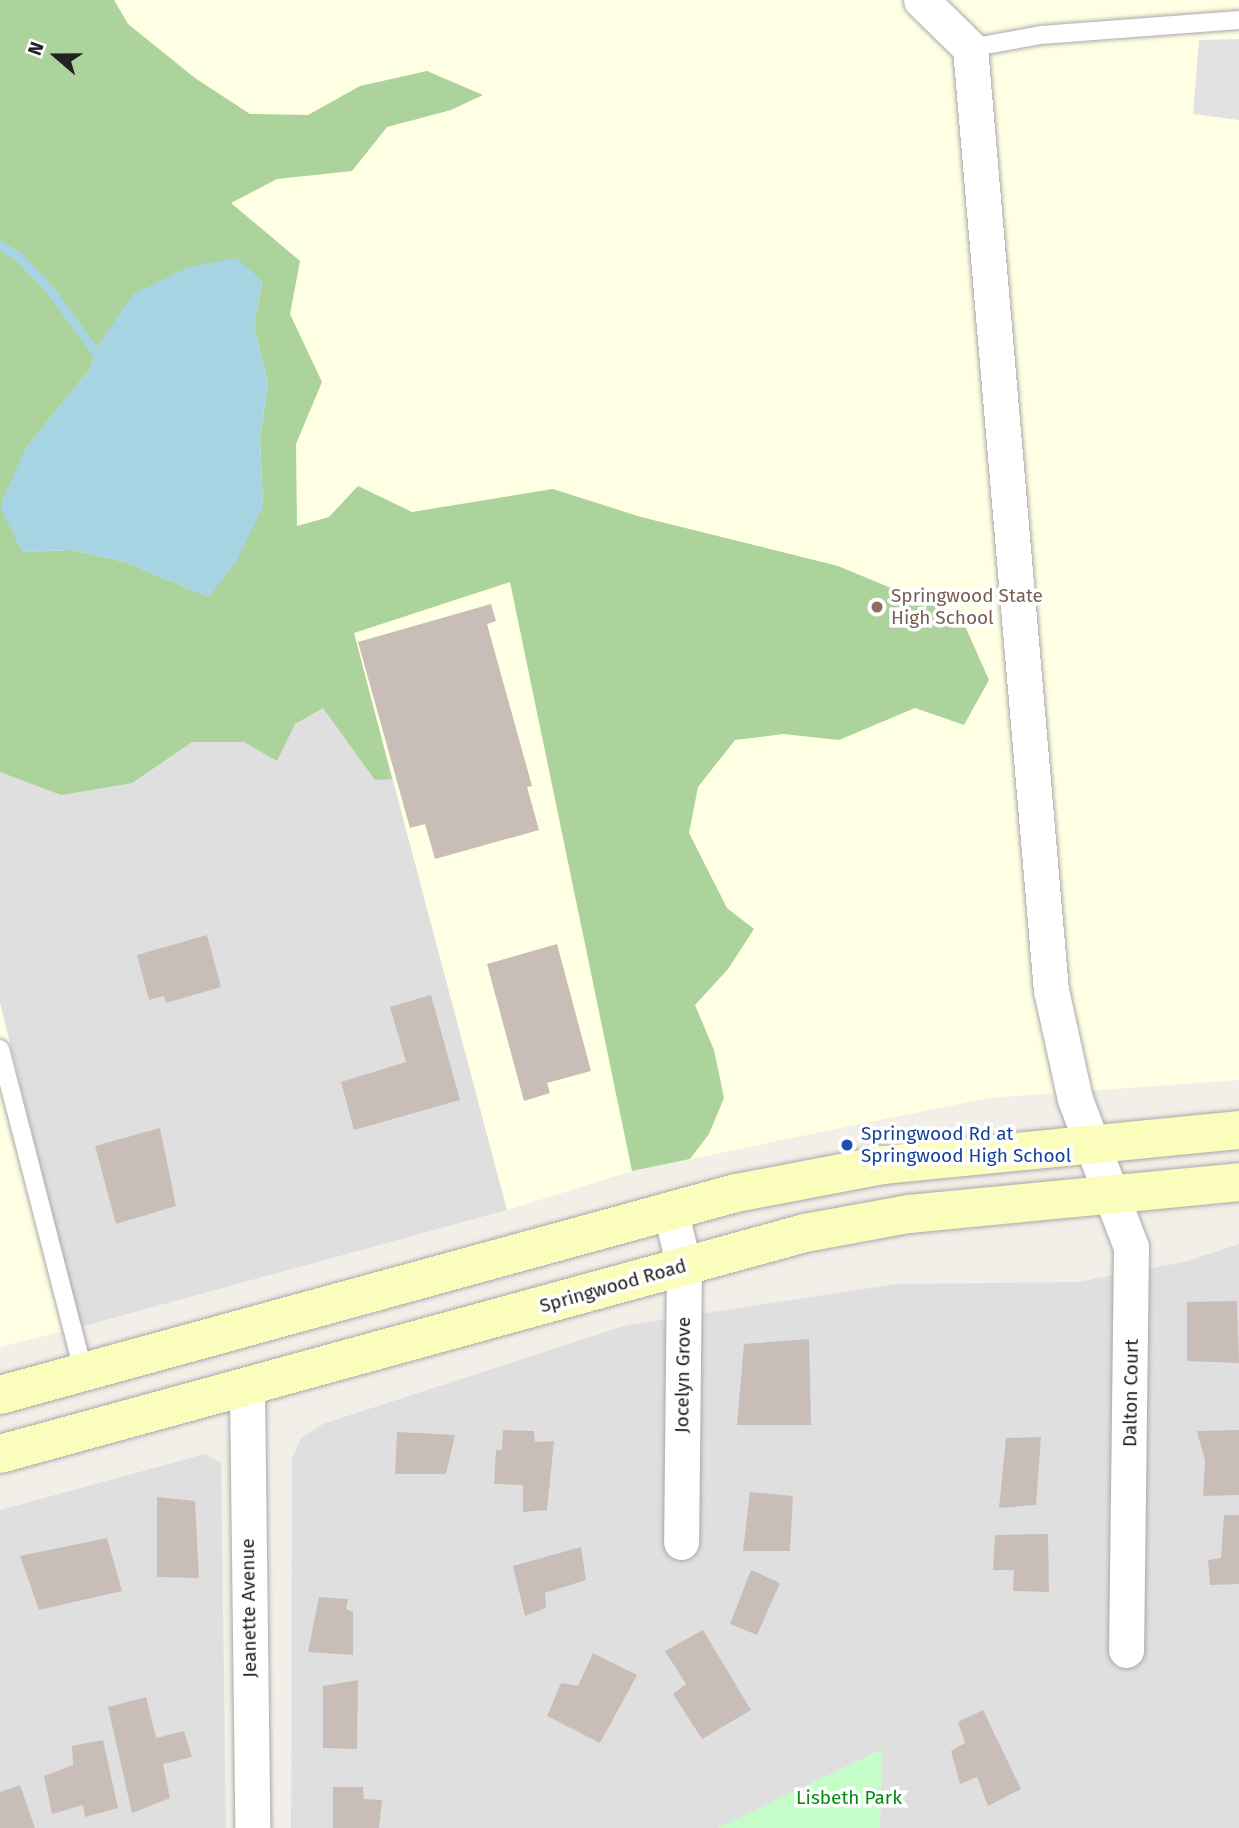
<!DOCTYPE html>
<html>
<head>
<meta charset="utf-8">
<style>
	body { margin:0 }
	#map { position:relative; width:1239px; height:1828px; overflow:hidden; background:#f2efe8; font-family:"Fira Sans",sans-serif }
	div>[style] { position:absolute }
	.residential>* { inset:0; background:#e0dfdf }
	.education>* { inset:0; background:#ffffe4 }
	.forest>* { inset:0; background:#acd39b }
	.park>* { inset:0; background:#c5fdc9 }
	.parking>* { inset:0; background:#e2e2e2 }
	.water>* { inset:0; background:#a7d4e2 }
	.stream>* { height:9px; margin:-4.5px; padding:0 4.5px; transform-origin:4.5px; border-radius:4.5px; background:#a7d4e2 }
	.building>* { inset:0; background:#c8beb7 }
	.roads { filter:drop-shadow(0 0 2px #a9a9a9) drop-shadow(0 0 2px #a9a9a9) }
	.lane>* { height:18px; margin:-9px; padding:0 9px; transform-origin:9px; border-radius:9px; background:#fff }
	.street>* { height:35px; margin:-17.5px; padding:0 17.5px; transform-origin:17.5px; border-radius:17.5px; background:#fff }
	.secondary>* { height:38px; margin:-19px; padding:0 19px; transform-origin:19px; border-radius:19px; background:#fafdbb }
	.dots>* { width:19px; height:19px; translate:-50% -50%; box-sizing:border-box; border:4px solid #fff; border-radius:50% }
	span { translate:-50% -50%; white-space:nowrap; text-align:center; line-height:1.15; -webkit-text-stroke:7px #fff; paint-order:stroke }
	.education-label { font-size:19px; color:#785e54 }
	.left { translate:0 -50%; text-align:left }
	.transit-label { font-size:19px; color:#164399 }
	.street-label { font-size:19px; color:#222 }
	.park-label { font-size:19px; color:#068911 }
	.north { position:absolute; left:21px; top:21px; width:70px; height:70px; -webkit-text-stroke:5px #fff; paint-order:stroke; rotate:290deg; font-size:19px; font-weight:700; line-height:28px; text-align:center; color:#222 }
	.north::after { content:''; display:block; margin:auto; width:24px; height:32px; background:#222; clip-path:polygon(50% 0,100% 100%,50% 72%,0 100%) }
</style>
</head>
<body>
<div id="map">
	<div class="residential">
		<i style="clip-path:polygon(354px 633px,507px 1210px,80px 1327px,0 1003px,0 750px)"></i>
		<i style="clip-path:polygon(1239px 1244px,1239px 1828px,880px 1828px,881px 1750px,718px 1828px,291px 1828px,292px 1459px,301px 1438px,323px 1424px,627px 1325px,897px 1284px,1078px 1282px,1184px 1262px)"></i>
		<i style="clip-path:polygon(205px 1454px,221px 1463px,226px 1828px,0 1828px,0 1510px)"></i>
	</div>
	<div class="education">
		<i style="clip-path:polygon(0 0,1239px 0,1239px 1080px,988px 1098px,632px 1171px,507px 1210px,354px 633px)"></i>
		<i style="clip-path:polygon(0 1003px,80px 1327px,0 1347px)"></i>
	</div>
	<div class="forest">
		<i style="clip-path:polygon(evenodd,0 0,114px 0,128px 24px,195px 78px,250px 114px,308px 115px,360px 86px,427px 71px,483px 95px,451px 110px,387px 127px,352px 171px,277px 179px,231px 203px,300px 261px,290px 314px,322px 382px,296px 444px,297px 526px,329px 517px,358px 486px,412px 512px,553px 489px,641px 517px,838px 566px,961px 617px,989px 680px,964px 725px,915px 708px,839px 740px,783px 734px,735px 740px,698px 787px,689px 833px,727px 908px,754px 929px,728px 969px,695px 1005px,714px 1050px,724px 1098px,709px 1134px,690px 1159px,632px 1171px,510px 582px,354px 633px,392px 779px,375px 780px,323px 708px,295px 724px,277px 761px,244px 742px,192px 742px,132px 783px,61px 795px,0 772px,0 0,262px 281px,254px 326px,268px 384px,260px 438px,263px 507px,209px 597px,125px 562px,72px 550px,22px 552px,25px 449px,89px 370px,101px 341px,262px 281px)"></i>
	</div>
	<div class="park">
		<i style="clip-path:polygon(882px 1749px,880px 1828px,718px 1828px)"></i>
	</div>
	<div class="parking">
		<i style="clip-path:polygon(1239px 39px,1239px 120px,1193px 114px,1199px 40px)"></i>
	</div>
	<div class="water">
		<i style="clip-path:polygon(237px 258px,262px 281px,254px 326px,268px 384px,260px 438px,263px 507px,236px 562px,209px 597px,125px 562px,72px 550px,22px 552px,0 506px,25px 449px,89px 370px,101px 341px,133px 294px,189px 267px)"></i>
	</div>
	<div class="stream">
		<i style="left:0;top:245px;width:22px;rotate:32deg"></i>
		<i style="left:19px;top:257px;width:47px;rotate:46.7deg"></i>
		<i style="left:51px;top:291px;width:77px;rotate:54deg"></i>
	</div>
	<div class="building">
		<i style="clip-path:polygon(491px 604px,496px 621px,487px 624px,532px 786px,527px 787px,539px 830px,435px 859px,425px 824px,410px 828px,358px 642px)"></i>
		<i style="clip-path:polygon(207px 935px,221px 987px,166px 1003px,164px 996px,149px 1000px,137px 955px)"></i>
		<i style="clip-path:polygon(557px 944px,591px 1071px,547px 1083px,550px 1093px,524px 1101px,487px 964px)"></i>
		<i style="clip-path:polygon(431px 995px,460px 1100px,354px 1130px,341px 1082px,406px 1062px,390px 1007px)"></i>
		<i style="clip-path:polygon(160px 1128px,176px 1206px,116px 1224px,95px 1146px)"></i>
		<i style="clip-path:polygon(1237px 1301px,1239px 1363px,1187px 1361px,1187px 1302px)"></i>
		<i style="clip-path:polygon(809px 1339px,811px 1425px,737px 1425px,744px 1344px)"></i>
		<i style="clip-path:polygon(503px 1430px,534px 1431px,535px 1442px,554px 1441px,547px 1510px,523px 1512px,523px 1485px,494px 1484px,496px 1450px,502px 1450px)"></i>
		<i style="clip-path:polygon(1239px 1430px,1239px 1495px,1203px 1496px,1205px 1461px,1197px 1431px)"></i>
		<i style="clip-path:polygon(397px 1432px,455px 1435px,446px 1474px,395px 1474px)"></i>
		<i style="clip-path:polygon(1041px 1437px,1036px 1505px,999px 1508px,1006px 1438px)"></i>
		<i style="clip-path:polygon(750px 1492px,793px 1496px,790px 1551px,743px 1551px)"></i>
		<i style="clip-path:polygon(157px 1497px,195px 1501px,199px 1578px,157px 1577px)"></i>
		<i style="clip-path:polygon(1224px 1515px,1239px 1515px,1239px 1584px,1210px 1585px,1208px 1560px,1221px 1558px)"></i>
		<i style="clip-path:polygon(1048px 1534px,1049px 1592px,1013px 1591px,1014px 1570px,993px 1570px,995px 1535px)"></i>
		<i style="clip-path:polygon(107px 1538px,122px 1591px,39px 1610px,20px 1556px)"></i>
		<i style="clip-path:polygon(581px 1547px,586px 1580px,545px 1593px,546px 1608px,525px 1616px,513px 1566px)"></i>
		<i style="clip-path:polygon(751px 1570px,780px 1583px,757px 1635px,730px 1624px)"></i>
		<i style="clip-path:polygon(319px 1597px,348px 1599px,346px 1609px,353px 1612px,353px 1655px,308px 1652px)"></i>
		<i style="clip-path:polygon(703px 1630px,751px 1710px,702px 1739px,673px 1694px,686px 1684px,665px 1651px)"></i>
		<i style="clip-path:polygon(593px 1653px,637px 1675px,600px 1743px,547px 1716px,561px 1683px,578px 1686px)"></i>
		<i style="clip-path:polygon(358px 1680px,357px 1749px,323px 1748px,323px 1686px)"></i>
		<i style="clip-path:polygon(146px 1697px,156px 1738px,184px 1731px,192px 1757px,163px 1764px,170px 1798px,132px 1813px,108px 1707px)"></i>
		<i style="clip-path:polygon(983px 1710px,1021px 1789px,988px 1806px,977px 1777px,960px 1784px,951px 1751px,965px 1743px,958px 1722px)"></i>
		<i style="clip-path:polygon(103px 1740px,118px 1808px,85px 1817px,83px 1805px,52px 1814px,44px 1776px,73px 1765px,72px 1746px)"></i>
		<i style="clip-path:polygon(20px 1785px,35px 1828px,0 1828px,0 1792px)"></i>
		<i style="clip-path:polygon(333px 1787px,363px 1787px,364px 1799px,382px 1800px,379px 1828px,333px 1828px)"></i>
	</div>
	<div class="roads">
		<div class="lane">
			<i style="left:970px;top:48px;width:72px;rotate:-10.4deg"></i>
			<i style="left:1041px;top:35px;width:199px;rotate:-4.3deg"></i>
			<i style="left:0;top:1049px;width:333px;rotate:75.5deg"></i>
		</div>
		<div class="street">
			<i style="left:921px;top:0;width:69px;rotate:44.4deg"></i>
			<i style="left:970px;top:48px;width:945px;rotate:85.09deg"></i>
			<i style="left:1051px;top:990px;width:112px;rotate:77.6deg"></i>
			<i style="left:1075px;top:1099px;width:158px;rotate:69.3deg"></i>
			<i style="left:1131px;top:1247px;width:403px;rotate:90.7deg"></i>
			<i style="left:670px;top:1210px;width:58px;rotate:76deg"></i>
			<i style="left:684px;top:1266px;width:276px;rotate:90.6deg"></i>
			<i style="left:247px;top:1389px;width:439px;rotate:89.3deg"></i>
		</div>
		<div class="secondary">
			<i style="left:0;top:1395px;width:763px;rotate:-15.35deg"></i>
			<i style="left:736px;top:1193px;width:150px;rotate:-10.8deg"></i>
			<i style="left:883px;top:1165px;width:358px;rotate:-5.6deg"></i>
			<i style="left:0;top:1454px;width:835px;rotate:-15.35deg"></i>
			<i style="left:805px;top:1233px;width:106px;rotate:-10.4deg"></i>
			<i style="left:909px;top:1214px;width:332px;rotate:-5.5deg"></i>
		</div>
	</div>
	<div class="dots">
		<i style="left:877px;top:607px;background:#8d6e63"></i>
		<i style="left:847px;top:1145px;background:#1a4fb4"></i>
	</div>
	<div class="education-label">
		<span class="left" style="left:891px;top:607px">Springwood State<br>High School</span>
	</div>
	<div class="transit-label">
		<span class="left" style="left:861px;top:1145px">Springwood Rd at<br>Springwood High School</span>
	</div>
	<div class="street-label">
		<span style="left:613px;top:1286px;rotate:-16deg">Springwood Road</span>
		<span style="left:683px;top:1375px;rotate:-89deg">Jocelyn Grove</span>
		<span style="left:1131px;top:1393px;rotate:-89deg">Dalton Court</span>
		<span style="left:249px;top:1608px;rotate:-91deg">Jeanette Avenue</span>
	</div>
	<div class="park-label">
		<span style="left:849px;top:1798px">Lisbeth Park</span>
	</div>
	<div class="north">N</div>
</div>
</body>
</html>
